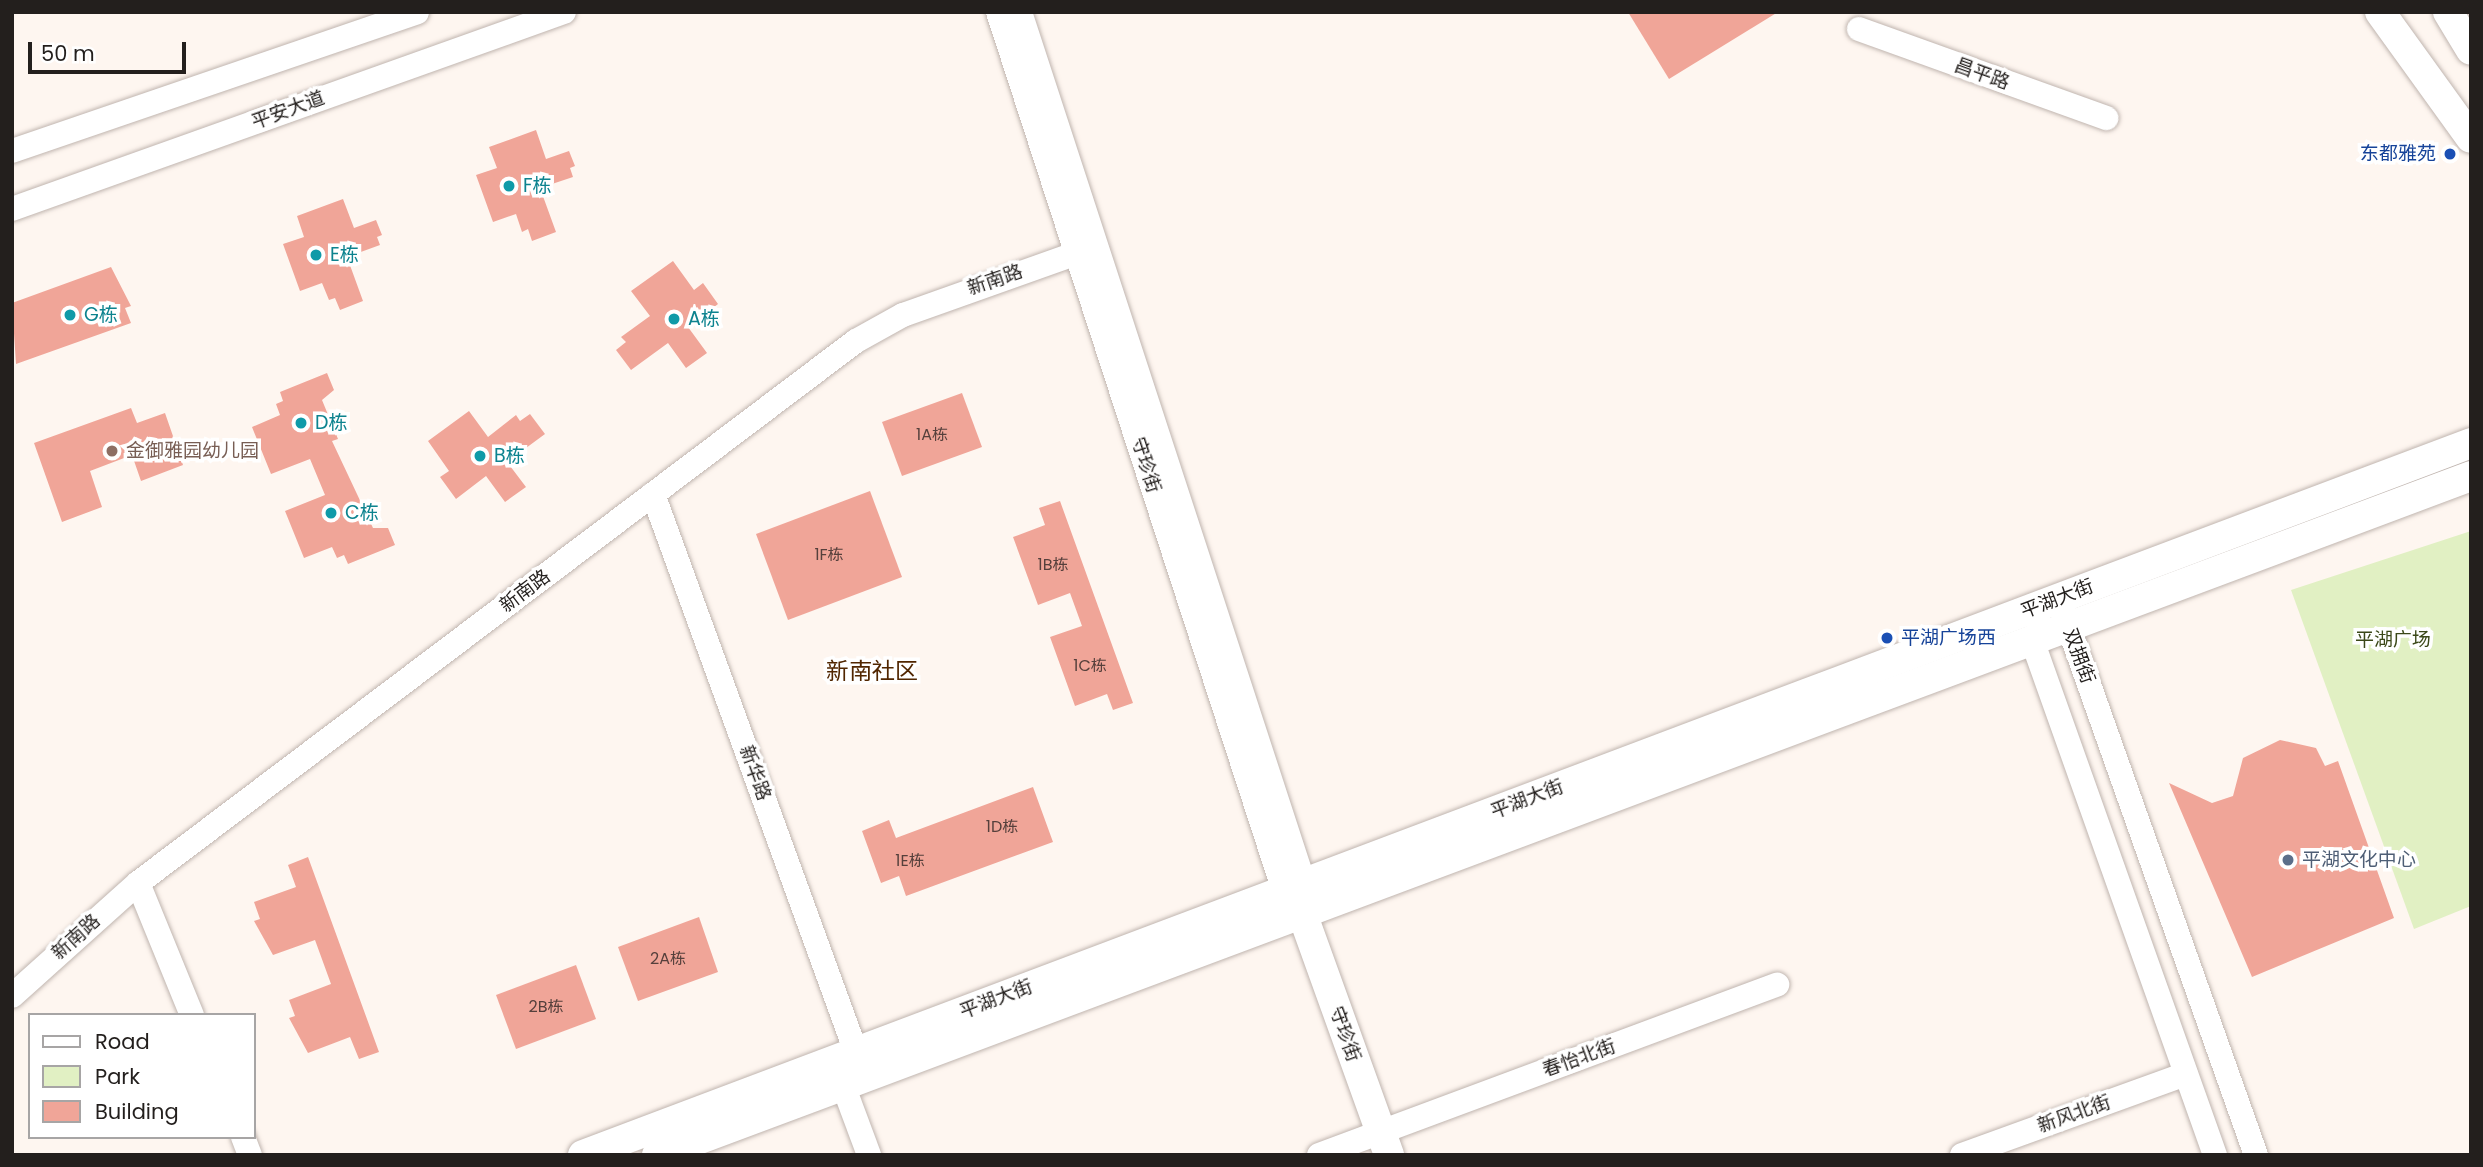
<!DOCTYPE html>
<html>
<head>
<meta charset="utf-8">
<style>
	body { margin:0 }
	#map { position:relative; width:2483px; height:1167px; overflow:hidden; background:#fef6f0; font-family:Poppins,"Noto Sans SC",sans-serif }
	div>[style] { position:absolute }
	.green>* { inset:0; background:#e1f0c3 }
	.building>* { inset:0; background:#f0a598 }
	.roads { filter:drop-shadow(0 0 2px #c0b5af) drop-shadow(0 0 2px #c0b5af) }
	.minor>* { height:24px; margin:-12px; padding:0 12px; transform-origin:12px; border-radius:12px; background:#fff }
	.major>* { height:30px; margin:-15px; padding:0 15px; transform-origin:15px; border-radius:15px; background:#fff }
	.dots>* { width:19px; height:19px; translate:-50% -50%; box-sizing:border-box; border:4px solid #fff; border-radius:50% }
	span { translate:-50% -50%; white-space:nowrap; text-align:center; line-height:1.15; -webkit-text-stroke:7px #fff; paint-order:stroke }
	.number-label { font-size:16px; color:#56403c }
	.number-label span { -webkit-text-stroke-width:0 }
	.street-label { font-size:19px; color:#231f1d }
	.transit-label { font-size:19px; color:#164399 }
	.right { translate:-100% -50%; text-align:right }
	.left { translate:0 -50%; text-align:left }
	.culture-label { font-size:19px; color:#0d838f }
	.education-label { font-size:19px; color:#785e54 }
	.park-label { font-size:19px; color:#3b4818 }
	.service-label { font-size:19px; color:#4e5e75 }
	.quarter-label { font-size:23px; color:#512600 }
	.frame { position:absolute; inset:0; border:14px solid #231f1d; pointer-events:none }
	.legend { position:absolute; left:28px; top:1013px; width:228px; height:126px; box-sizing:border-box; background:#fff; border:2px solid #a7a5a5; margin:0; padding:9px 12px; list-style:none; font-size:21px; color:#231f1d }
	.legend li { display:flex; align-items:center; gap:14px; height:35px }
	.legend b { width:35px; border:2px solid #a7a5a5 }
	.scale { position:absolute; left:28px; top:42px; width:158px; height:32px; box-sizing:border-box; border:4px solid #231f1d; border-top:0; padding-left:9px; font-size:21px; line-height:24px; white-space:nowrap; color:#231f1d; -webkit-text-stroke:5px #fff; paint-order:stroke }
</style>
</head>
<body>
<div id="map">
	<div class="green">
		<i style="clip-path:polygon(2471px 531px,2471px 906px,2414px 929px,2291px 590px)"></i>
	</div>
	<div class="building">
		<i style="clip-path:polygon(1628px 12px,1778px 12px,1669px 79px)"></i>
		<i style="clip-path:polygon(536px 130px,546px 159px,569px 151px,575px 166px,570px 168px,573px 177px,540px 188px,556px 232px,532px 241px,528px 229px,522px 232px,516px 214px,493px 222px,476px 175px,497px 168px,489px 147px)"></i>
		<i style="clip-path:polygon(343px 199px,354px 228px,376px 220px,382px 235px,377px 237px,380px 245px,347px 257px,363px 301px,340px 310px,335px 298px,329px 300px,322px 283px,300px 291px,283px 244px,304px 237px,297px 216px)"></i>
		<i style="clip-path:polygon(673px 261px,694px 290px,703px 283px,718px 304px,688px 327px,707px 353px,686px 368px,668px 343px,631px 370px,616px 350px,626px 342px,621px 337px,650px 316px,631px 291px)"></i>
		<i style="clip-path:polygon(111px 267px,131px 306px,125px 308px,131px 323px,16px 364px,12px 303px)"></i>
		<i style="clip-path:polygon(327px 373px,334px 390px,322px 400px,338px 439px,332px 441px,373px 528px,388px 528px,395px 545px,348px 564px,344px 555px,337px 558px,332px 547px,304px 558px,285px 511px,325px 495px,310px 459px,271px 474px,252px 427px,280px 415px,276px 404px,283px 401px,280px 392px)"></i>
		<i style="clip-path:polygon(962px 393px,982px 447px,902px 476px,882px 422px)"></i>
		<i style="clip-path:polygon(131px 408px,137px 423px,165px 413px,183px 465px,141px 481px,132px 455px,90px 471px,102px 507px,62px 522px,34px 443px)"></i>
		<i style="clip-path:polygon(469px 411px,488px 437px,516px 415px,520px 421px,530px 414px,545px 434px,507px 462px,526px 487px,505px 502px,486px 476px,456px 499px,440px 477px,449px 471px,428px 441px)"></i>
		<i style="clip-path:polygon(870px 491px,902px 577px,788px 620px,756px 534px)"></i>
		<i style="clip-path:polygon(1060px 501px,1133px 703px,1113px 710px,1107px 694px,1075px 706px,1050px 637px,1082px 626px,1070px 593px,1038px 605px,1013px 537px,1045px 525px,1039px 508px)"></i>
		<i style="clip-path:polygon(2280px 740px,2316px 748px,2325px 766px,2338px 761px,2394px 918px,2252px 977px,2169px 783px,2212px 803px,2233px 796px,2243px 758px)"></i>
		<i style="clip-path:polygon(1033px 787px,1053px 842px,906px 896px,899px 876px,881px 883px,862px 831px,889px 820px,896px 838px)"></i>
		<i style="clip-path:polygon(308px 857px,379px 1052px,359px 1059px,350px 1037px,308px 1053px,289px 1018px,295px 1016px,289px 1000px,331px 984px,315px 940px,273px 955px,254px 921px,260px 919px,254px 902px,296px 887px,288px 865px)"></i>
		<i style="clip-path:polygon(699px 917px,718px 972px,638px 1001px,618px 947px)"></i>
		<i style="clip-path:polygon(576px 965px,596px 1019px,516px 1049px,496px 995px)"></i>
	</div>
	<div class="roads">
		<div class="minor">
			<i style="left:998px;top:12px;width:924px;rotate:71.98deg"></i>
			<i style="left:1284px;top:891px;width:18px;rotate:52deg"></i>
			<i style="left:1020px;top:12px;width:916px;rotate:71.94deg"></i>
			<i style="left:1304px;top:883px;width:19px;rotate:93deg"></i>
			<i style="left:1859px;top:29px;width:263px;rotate:19.8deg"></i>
			<i style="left:12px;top:151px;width:428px;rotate:-18.9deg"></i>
			<i style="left:12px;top:209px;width:586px;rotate:-19.64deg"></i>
			<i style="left:653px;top:494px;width:594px;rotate:70.01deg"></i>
			<i style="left:2063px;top:611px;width:577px;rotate:70.47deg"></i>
			<i style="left:2041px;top:626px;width:17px;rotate:123deg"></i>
			<i style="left:2032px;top:640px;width:547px;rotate:70.44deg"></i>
			<i style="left:138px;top:883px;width:143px;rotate:67.8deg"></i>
			<i style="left:12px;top:996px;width:169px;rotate:-41.9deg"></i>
			<i style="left:138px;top:883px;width:900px;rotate:-37.05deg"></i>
			<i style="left:856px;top:341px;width:54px;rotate:-29deg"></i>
			<i style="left:903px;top:315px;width:185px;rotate:-19.6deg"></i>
			<i style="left:843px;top:1085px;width:75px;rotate:69.6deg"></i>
			<i style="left:243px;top:1137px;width:19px;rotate:69deg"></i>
			<i style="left:1319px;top:1155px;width:489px;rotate:-20.4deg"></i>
			<i style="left:1962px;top:1155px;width:238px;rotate:-19.9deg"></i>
		</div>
		<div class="major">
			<i style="left:2380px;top:12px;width:155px;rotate:54.2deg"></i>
			<i style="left:2448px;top:12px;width:44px;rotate:58.8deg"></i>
			<i style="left:1302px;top:913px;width:257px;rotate:70.2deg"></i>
			<i style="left:583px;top:1155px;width:2018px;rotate:-20.66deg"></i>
			<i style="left:657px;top:1155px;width:1937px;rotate:-20.52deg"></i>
		</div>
	</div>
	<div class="dots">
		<i style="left:2450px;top:154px;background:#1a4fb4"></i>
		<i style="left:509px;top:186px;background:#0f9aa8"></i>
		<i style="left:316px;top:255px;background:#0f9aa8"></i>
		<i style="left:70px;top:315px;background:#0f9aa8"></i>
		<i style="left:674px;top:319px;background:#0f9aa8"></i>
		<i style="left:301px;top:423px;background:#0f9aa8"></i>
		<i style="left:112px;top:451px;background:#8d6e63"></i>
		<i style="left:480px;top:456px;background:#0f9aa8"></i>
		<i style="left:331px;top:513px;background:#0f9aa8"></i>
		<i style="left:1887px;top:638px;background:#1a4fb4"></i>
		<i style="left:2288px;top:860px;background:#5c6f8a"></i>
	</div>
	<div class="number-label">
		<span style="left:932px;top:435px">1A栋</span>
		<span style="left:829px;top:555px">1F栋</span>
		<span style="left:1053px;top:565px">1B栋</span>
		<span style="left:1090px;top:666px">1C栋</span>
		<span style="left:1002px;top:827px">1D栋</span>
		<span style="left:910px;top:861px">1E栋</span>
		<span style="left:668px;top:959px">2A栋</span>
		<span style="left:546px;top:1007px">2B栋</span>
	</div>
	<div class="street-label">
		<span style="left:1982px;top:74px;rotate:20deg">昌平路</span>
		<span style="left:288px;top:110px;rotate:-20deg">平安大道</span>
		<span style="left:995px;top:280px;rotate:-19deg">新南路</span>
		<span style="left:1146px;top:465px;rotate:72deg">守珍街</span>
		<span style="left:525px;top:591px;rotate:-37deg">新南路</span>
		<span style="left:2057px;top:599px;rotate:-21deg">平湖大街</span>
		<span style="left:2079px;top:656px;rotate:70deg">双拥街</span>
		<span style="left:755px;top:773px;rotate:70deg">新华路</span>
		<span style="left:1527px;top:799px;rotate:-21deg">平湖大街</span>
		<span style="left:76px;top:937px;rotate:-42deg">新南路</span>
		<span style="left:996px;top:999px;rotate:-21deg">平湖大街</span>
		<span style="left:1345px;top:1034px;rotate:70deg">守珍街</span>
		<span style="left:1579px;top:1058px;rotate:-20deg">春怡北街</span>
		<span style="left:2074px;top:1114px;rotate:-20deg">新风北街</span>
	</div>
	<div class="transit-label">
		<span class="right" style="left:2436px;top:154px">东都雅苑</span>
		<span class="left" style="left:1901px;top:638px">平湖广场西</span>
	</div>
	<div class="culture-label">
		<span class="left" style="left:523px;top:186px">F栋</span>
		<span class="left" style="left:330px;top:255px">E栋</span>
		<span class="left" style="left:84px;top:315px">G栋</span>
		<span class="left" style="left:688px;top:319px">A栋</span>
		<span class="left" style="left:315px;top:423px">D栋</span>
		<span class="left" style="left:494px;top:456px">B栋</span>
		<span class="left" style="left:345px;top:513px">C栋</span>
	</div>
	<div class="education-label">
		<span class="left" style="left:126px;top:451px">金御雅园幼儿园</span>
	</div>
	<div class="park-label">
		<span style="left:2393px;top:640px">平湖广场</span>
	</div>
	<div class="service-label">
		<span class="left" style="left:2302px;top:860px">平湖文化中心</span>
	</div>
	<div class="quarter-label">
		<span style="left:872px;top:671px">新南社区</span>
	</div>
	<div class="frame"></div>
	<ul class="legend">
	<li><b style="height:9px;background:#fff"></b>Road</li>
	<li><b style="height:19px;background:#e1f0c3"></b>Park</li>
	<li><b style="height:19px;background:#f0a598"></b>Building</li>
	</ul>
	<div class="scale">50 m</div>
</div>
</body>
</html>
